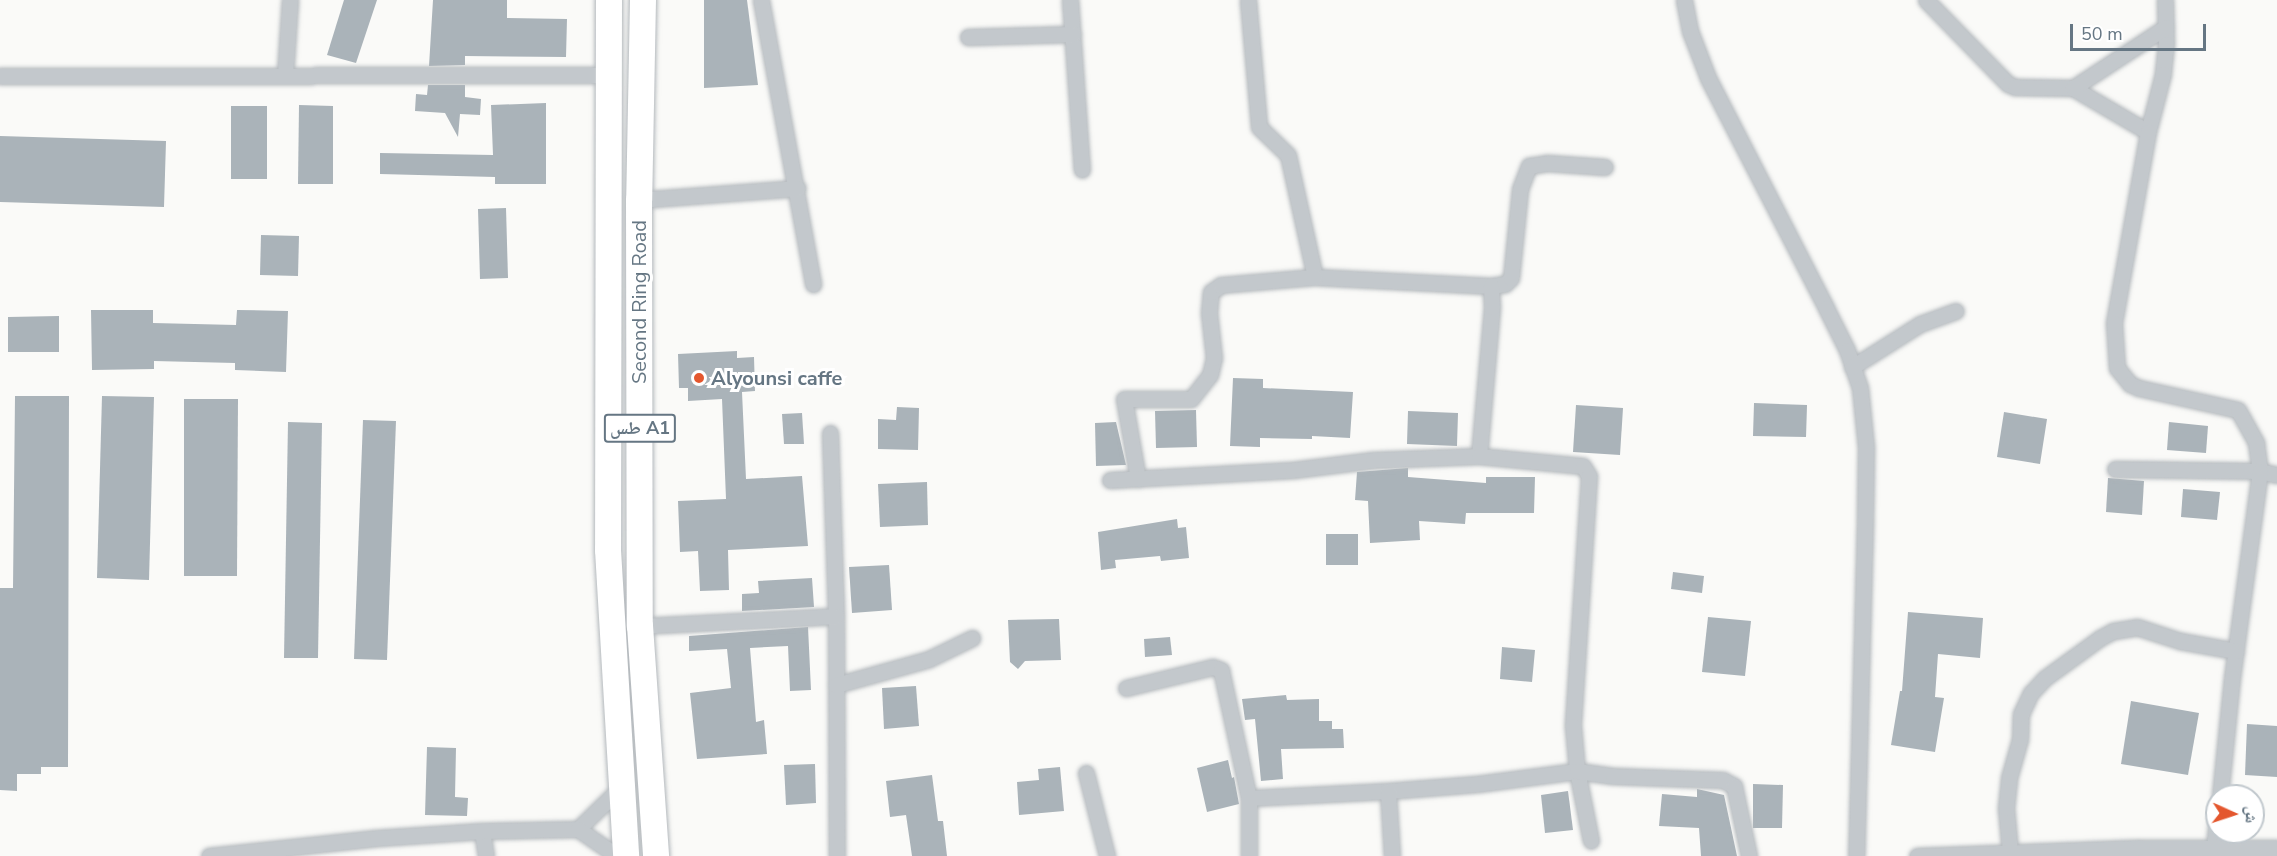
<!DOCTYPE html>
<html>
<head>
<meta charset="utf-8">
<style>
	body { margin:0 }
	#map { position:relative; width:2277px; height:856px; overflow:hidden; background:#fafaf8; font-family:"Nunito Sans","Noto Naskh Arabic",sans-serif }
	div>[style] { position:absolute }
	.building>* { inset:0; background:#aab3b9 }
	.roads { filter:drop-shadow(0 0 2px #b4b9bd) drop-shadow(0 0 2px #b4b9bd) }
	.minor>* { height:15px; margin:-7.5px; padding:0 7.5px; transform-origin:7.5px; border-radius:7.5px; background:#c3c8cc }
	.trunk>* { height:26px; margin:-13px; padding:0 13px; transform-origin:13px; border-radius:13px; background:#fff }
	.dots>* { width:16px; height:16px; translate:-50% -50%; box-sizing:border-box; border:3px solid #fff; border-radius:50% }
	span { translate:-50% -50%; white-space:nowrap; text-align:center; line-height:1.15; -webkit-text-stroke:6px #fff; paint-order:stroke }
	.shield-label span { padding:2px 4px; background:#fff; border:2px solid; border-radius:4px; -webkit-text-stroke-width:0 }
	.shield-label { font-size:18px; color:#657683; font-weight:700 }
	.street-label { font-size:20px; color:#657683 }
	.poi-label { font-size:20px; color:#657683; font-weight:700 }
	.left { translate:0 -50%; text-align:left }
	.north { position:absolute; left:2205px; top:784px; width:60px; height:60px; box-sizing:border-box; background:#fff; border:2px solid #c1c8cd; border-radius:50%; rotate:93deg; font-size:16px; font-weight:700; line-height:24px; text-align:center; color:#657683 }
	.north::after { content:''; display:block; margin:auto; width:21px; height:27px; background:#e4572e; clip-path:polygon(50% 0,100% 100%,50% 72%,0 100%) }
	.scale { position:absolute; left:2070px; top:24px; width:136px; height:27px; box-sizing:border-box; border:3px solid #657683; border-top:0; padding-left:8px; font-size:18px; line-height:21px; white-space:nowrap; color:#657683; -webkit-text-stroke:4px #fff; paint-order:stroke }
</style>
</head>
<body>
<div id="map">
	<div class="building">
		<i style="clip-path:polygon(344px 0,377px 0,356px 63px,327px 55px)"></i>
		<i style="clip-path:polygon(433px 0,507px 0,507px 18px,567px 19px,566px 57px,465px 56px,465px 65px,429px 66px)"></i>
		<i style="clip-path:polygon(704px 0,747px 0,758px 85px,704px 88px)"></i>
		<i style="clip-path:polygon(428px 85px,465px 85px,465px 97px,481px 99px,480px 115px,460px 114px,458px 137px,445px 113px,415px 111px,416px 94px,427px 95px)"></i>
		<i style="clip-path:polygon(546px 103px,546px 184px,495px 184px,495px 177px,380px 174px,380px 153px,493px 155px,491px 105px)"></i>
		<i style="clip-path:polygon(299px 105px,333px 106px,333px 184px,298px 184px)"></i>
		<i style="clip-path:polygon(231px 106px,267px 106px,267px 179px,231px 179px)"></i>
		<i style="clip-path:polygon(0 136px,166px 141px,164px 207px,0 202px)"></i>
		<i style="clip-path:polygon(506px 208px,508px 278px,480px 279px,478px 209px)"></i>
		<i style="clip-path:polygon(261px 235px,299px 236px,298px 276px,260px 275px)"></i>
		<i style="clip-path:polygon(91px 310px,153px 310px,153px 323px,236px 325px,237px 310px,288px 311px,286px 372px,235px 370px,235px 363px,154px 361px,154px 369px,92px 370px)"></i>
		<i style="clip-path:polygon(59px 316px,59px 352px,8px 352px,8px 317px)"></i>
		<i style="clip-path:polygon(737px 351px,737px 358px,754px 357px,755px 391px,742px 392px,746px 479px,802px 476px,808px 546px,728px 550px,729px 590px,700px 591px,698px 551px,680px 552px,678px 501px,726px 499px,722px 399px,688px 401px,688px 388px,679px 388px,678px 354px)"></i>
		<i style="clip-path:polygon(1233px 378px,1263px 379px,1263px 388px,1353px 392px,1350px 438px,1312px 436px,1312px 439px,1260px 438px,1260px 447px,1230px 446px)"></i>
		<i style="clip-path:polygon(15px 396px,69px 396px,68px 767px,41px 767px,41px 774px,17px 774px,17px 791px,0 790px,0 588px,13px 588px)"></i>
		<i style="clip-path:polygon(102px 396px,154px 397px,149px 580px,97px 578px)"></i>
		<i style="clip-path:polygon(184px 399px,238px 399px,237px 576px,184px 576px)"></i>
		<i style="clip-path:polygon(1754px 403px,1807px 405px,1806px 437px,1753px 436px)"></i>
		<i style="clip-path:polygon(1576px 405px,1623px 408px,1620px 455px,1573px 452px)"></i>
		<i style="clip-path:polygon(897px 407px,919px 408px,918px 450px,878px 449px,878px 419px,896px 420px)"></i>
		<i style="clip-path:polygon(1196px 410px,1197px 447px,1156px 448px,1155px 411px)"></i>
		<i style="clip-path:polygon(1408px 411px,1458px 413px,1457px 446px,1407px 444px)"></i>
		<i style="clip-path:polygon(2004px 412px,2047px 419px,2040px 464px,1997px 457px)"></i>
		<i style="clip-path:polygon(802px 413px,804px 444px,784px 444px,782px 414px)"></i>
		<i style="clip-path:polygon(363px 420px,396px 421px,387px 660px,354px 659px)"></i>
		<i style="clip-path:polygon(288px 422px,322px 423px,318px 658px,284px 658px)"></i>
		<i style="clip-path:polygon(1116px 422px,1126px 465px,1096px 466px,1095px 423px)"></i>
		<i style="clip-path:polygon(2169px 422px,2208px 426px,2206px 453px,2167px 450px)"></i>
		<i style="clip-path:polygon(1408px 468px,1408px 477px,1486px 483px,1486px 477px,1535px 477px,1534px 513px,1466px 513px,1465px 524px,1419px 521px,1420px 540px,1370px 543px,1368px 501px,1355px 500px,1357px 472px)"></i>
		<i style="clip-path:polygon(2108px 478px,2144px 481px,2142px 515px,2106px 512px)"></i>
		<i style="clip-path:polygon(927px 482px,928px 525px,880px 527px,878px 484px)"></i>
		<i style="clip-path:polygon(2183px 489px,2220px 492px,2217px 520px,2181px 517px)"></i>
		<i style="clip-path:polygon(1177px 519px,1178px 528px,1186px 527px,1189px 558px,1161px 561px,1160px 556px,1115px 560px,1116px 568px,1101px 570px,1098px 532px)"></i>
		<i style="clip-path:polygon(1326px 534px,1358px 534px,1358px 565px,1326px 565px)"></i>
		<i style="clip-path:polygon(889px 565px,892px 610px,852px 613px,849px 567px)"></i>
		<i style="clip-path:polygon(1673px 572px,1704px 576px,1702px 593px,1671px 589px)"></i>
		<i style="clip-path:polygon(812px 578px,814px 607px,742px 611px,742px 594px,759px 593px,758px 581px)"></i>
		<i style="clip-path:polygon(1908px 612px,1983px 618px,1980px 658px,1938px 654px,1935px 697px,1944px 698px,1935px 752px,1891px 745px,1900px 691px,1902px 691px)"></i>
		<i style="clip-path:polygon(1708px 617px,1751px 621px,1745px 676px,1702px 672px)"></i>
		<i style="clip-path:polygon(1059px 619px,1061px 660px,1025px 661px,1018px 669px,1010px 662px,1008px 620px)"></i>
		<i style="clip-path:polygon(808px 627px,811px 690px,790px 691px,788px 646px,750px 648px,756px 722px,764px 720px,767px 754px,697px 759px,690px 693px,731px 688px,727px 649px,689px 651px,689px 636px)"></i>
		<i style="clip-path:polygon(1170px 637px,1172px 655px,1145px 657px,1144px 639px)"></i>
		<i style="clip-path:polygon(1502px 647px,1535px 650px,1532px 682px,1500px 679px)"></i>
		<i style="clip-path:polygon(916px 686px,919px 726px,884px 729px,882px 688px)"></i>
		<i style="clip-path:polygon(1286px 695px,1287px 700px,1319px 699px,1319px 721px,1332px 721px,1332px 729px,1343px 729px,1344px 748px,1281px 749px,1283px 779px,1261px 781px,1255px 719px,1245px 720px,1242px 699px)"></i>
		<i style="clip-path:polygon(2131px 701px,2199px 713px,2188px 775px,2121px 764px)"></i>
		<i style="clip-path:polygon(2247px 724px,2277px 726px,2277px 777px,2245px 775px)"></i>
		<i style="clip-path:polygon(427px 747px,456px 748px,455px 797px,468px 798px,467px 816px,425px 815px)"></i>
		<i style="clip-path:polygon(1228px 760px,1232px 778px,1234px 777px,1239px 804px,1207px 812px,1197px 768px)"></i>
		<i style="clip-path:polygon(815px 764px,816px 803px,786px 805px,784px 765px)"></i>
		<i style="clip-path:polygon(1060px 767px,1064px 811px,1019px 815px,1017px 782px,1039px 780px,1038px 769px)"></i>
		<i style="clip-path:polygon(932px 775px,938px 821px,943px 821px,947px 856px,912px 856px,906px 815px,890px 817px,886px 781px)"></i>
		<i style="clip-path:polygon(1753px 784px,1783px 785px,1782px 828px,1753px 828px)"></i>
		<i style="clip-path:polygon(1697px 789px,1724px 795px,1737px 856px,1701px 856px,1699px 828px,1659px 826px,1662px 794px,1697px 797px)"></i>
		<i style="clip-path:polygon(1568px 791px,1573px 830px,1545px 833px,1541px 795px)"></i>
	</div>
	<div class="roads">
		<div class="minor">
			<i style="left:761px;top:0;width:289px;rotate:79.6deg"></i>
			<i style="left:1070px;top:0;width:170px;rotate:86deg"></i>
			<i style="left:1248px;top:0;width:127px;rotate:85deg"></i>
			<i style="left:1259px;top:127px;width:40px;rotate:44deg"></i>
			<i style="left:1288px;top:155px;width:125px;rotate:77.5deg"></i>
			<i style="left:1315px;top:277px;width:176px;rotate:2.9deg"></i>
			<i style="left:1491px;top:286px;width:14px;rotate:-8deg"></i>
			<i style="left:1505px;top:284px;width:8px;rotate:-45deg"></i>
			<i style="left:1511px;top:278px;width:89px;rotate:-84.2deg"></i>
			<i style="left:1520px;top:189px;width:25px;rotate:-69deg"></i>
			<i style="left:1529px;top:166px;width:18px;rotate:-9deg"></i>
			<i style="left:1547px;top:163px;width:58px;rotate:3.9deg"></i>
			<i style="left:1684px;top:0;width:32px;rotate:79deg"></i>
			<i style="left:1690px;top:31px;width:50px;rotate:69deg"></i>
			<i style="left:1708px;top:78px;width:259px;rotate:62.8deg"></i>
			<i style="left:1826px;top:308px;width:47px;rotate:63.4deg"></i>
			<i style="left:1847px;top:350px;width:40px;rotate:71.1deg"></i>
			<i style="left:1860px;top:388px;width:59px;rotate:84.2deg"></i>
			<i style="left:1866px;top:447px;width:75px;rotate:90.8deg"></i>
			<i style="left:1865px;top:522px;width:334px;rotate:91.5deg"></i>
			<i style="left:1926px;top:0;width:117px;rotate:45.7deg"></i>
			<i style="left:2008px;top:84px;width:8px;rotate:23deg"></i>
			<i style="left:2015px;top:87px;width:58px;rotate:1deg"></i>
			<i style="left:2073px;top:88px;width:87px;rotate:30.4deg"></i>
			<i style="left:2165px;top:0;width:44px;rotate:88.7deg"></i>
			<i style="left:2166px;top:44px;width:30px;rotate:96deg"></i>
			<i style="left:2163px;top:74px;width:60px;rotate:104.5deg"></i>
			<i style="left:2148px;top:132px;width:194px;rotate:100.1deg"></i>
			<i style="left:2114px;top:323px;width:45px;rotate:86.2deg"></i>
			<i style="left:2117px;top:368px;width:21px;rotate:51deg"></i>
			<i style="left:2130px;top:384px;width:10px;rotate:24deg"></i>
			<i style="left:2139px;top:388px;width:101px;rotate:12.5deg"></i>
			<i style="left:2238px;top:410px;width:38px;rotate:61deg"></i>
			<i style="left:2256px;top:443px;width:28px;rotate:82deg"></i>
			<i style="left:2260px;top:471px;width:17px;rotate:13deg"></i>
			<i style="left:968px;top:37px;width:105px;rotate:-1.6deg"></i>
			<i style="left:285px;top:75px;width:75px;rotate:-86.2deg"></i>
			<i style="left:0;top:76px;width:609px;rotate:-0.09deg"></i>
			<i style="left:2073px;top:88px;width:111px;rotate:-33.3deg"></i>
			<i style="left:639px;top:200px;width:159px;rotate:-4.3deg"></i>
			<i style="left:1852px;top:367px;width:80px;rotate:-32.3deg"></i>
			<i style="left:1920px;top:324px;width:38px;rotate:-20deg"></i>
			<i style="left:830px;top:433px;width:183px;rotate:88.1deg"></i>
			<i style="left:836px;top:616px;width:240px;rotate:89.8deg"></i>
			<i style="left:1479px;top:456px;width:150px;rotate:-85deg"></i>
			<i style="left:1492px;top:307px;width:21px;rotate:-93deg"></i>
			<i style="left:2115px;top:469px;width:145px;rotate:0.8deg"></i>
			<i style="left:2260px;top:471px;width:209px;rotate:97.7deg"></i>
			<i style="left:2232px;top:678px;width:119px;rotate:95.8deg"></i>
			<i style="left:1138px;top:479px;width:81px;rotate:-99.9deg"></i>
			<i style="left:1124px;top:399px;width:67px"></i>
			<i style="left:1191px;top:399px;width:31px;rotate:-52deg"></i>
			<i style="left:1210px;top:375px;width:17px;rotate:-77deg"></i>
			<i style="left:1214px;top:358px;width:45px;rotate:-96.3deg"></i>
			<i style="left:1209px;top:313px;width:21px;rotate:-85deg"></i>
			<i style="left:1211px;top:292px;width:12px;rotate:-35deg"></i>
			<i style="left:1221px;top:285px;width:94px;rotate:-4.9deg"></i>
			<i style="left:1110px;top:480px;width:183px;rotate:-3.1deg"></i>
			<i style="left:1293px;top:470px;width:81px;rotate:-7.1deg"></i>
			<i style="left:1373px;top:460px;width:106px;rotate:-2.2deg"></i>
			<i style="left:1479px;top:456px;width:104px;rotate:5.5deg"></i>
			<i style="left:1583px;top:466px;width:12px;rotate:59deg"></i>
			<i style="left:1589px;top:476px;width:251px;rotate:93.7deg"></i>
			<i style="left:1573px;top:726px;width:45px;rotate:84.9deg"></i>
			<i style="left:1577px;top:771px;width:71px;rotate:78.7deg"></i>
			<i style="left:640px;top:626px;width:196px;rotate:-2.9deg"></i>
			<i style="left:836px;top:685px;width:97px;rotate:-15.6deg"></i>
			<i style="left:929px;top:659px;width:48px;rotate:-26deg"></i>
			<i style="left:1126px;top:688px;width:89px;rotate:-13.6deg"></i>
			<i style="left:1213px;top:667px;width:9px;rotate:21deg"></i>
			<i style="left:1221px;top:670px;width:131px;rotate:77.7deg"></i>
			<i style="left:1249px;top:798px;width:139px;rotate:-2.9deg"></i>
			<i style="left:1388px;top:791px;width:89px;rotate:-4.5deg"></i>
			<i style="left:1477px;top:784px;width:101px;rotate:-7.4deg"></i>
			<i style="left:1577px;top:771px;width:36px;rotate:8deg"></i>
			<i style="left:1613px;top:776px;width:110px;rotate:2.1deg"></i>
			<i style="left:1723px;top:780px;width:13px;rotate:29deg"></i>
			<i style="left:1734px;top:786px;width:72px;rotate:77.9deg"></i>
			<i style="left:1086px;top:773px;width:86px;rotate:75.8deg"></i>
			<i style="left:1388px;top:791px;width:65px;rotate:86.5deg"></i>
			<i style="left:1249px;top:798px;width:58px;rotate:90deg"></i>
			<i style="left:578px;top:829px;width:59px;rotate:-44.3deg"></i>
			<i style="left:482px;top:831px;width:25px;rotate:81deg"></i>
			<i style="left:2214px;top:848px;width:28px;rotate:-84deg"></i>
			<i style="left:2010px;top:852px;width:44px;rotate:-95.2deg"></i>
			<i style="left:2006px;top:808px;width:30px;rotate:-84deg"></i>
			<i style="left:2009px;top:778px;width:41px;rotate:-74.2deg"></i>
			<i style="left:2020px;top:739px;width:25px;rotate:-88deg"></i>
			<i style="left:2021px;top:714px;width:23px;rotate:-65deg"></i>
			<i style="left:2031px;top:693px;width:21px;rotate:-47deg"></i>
			<i style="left:2045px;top:678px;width:68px;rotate:-36deg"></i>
			<i style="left:2100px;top:638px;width:15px;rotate:-28deg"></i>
			<i style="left:2113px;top:631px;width:24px;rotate:-9deg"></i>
			<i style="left:2137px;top:627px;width:45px;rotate:18deg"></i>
			<i style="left:2180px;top:641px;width:57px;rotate:10.1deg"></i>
			<i style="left:209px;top:856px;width:169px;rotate:-6.1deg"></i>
			<i style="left:377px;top:838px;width:105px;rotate:-3.8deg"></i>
			<i style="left:482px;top:831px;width:96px;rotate:-1.2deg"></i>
			<i style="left:578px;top:829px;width:47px;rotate:34.7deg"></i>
			<i style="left:1917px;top:856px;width:223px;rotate:-2.1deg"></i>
			<i style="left:2140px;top:848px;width:137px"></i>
		</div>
		<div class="trunk">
			<i style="left:609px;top:0;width:550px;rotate:90.1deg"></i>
			<i style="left:608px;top:550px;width:307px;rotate:86.6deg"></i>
			<i style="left:643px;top:0;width:200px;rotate:91.1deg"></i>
			<i style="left:639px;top:200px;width:426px;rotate:89.9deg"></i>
			<i style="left:640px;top:626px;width:231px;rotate:86deg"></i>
		</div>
	</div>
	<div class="dots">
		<i style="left:699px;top:378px;background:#e4572e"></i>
	</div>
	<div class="shield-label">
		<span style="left:640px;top:428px">طس A1</span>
	</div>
	<div class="street-label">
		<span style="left:639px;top:302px;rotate:-90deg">Second Ring Road</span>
	</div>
	<div class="poi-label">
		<span class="left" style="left:711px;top:378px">Alyounsi caffe</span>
	</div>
	<div class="north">ش</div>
	<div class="scale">50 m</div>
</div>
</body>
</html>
